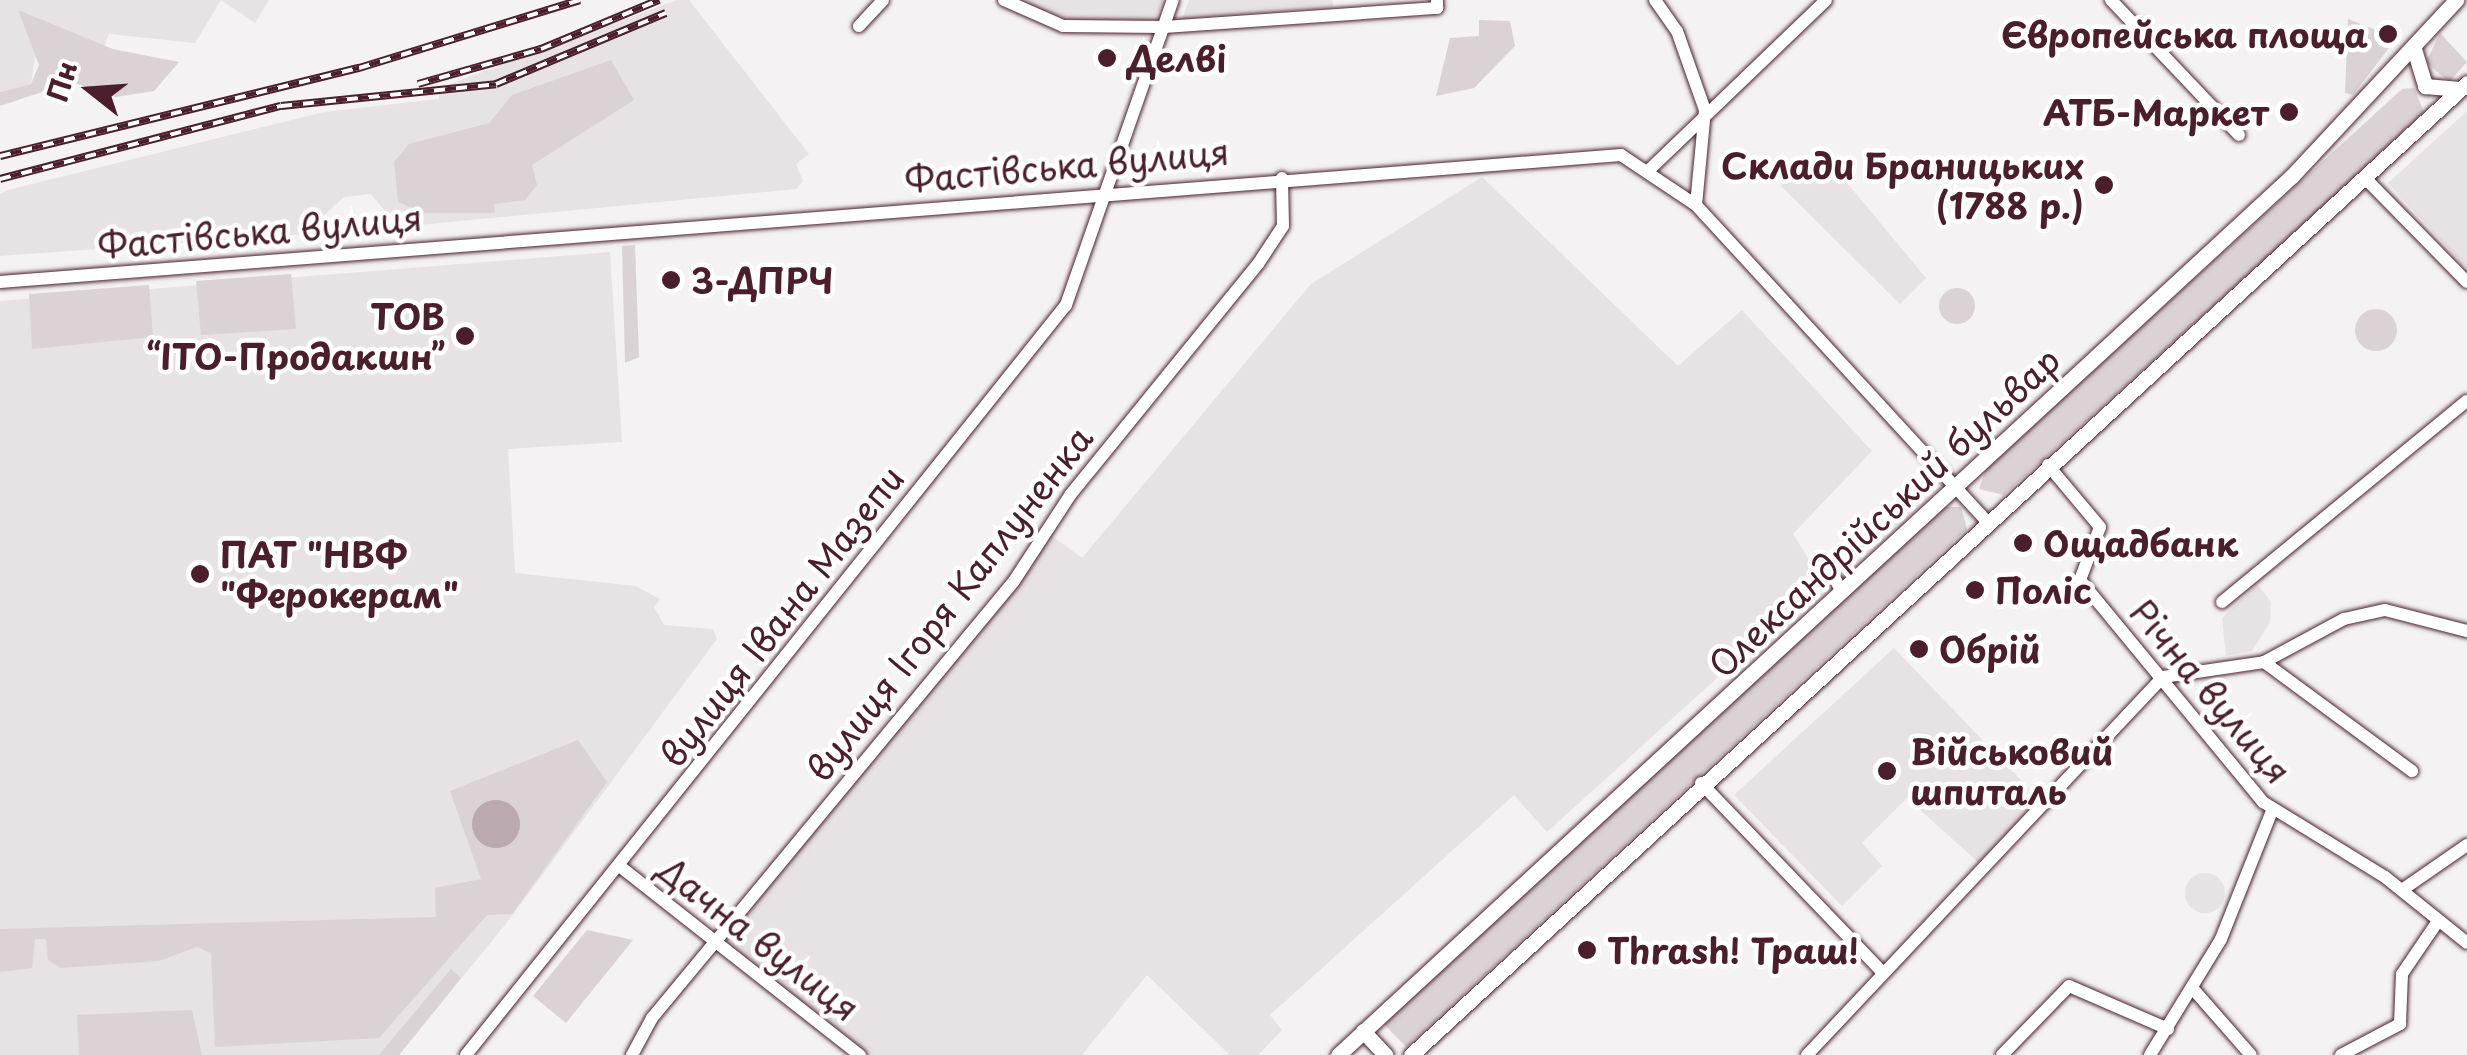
<!DOCTYPE html>
<html>
<head>
<meta charset="utf-8">
<style>
	body { margin:0 }
	#map { position:relative; width:2467px; height:1055px; overflow:hidden; background:#f4f2f2; font-family:"Playpen Sans",sans-serif }
	div>[style] { position:absolute }
	.built>* { inset:0; background:#e7e2e3 }
	.round { border-radius:50% }
	.green>* { inset:0; background:#dbd2d5 }
	.water>* { inset:0; background:#baa9ae }
	.roads { filter:drop-shadow(0 0 2px #4a1f2b) drop-shadow(0 0 2px #4a1f2b) }
	.minor>* { height:12px; margin:-6px; padding:0 6px; transform-origin:6px; border-radius:6px; background:#fff }
	.major>* { height:15px; margin:-7.5px; padding:0 7.5px; transform-origin:7.5px; border-radius:7.5px; background:#fff }
	.rail>* { height:8px; margin-top:-4px; transform-origin:0; background:repeating-linear-gradient(90deg,#fff 0 11px,#4a1f2b 0 22px); box-sizing:border-box; border-block:2px solid #4a1f2b }
	.dots>* { width:28px; height:28px; translate:-50% -50%; box-sizing:border-box; border:5px solid #fff; border-radius:50% }
	span { translate:-50% -50%; white-space:nowrap; text-align:center; line-height:1.15; -webkit-text-stroke:9px #fff; paint-order:stroke }
	.poi-label { font-size:35px; color:#4a1f2b; font-weight:700 }
	.right { translate:-100% -50%; text-align:right }
	.left { translate:0 -50%; text-align:left }
	.street-label { font-size:35px; color:#4a1f2b }
	.north { position:absolute; left:40px; top:40px; width:100px; height:100px; -webkit-text-stroke:8px #fff; paint-order:stroke; rotate:287deg; font-size:28px; font-weight:700; line-height:40px; text-align:center; color:#4a1f2b }
	.north::after { content:''; display:block; margin:auto; width:35px; height:45px; background:#4a1f2b; clip-path:polygon(50% 0,100% 100%,50% 72%,0 100%) }
</style>
</head>
<body>
<div id="map">
	<div class="built">
		<i style="clip-path:polygon(0 0,269px 0,255px 23px,221px 0,195px 43px,109px 34px,94px 74px,35px 57px,31px 84px,0 92px)"></i>
		<i style="clip-path:polygon(677px 0,689px 0,809px 154px,796px 164px,803px 181px,796px 189px,398px 227px,371px 194px,344px 197px,319px 220px,319px 233px,0 256px,0 194px,8px 190px,324px 112px,439px 99px,439px 88px)"></i>
		<i style="clip-path:polygon(1015px 0,1163px 0,1156px 20px,1067px 19px)"></i>
		<i style="clip-path:polygon(1189px 0,1332px 0,1333px 7px,1182px 19px)"></i>
		<i style="clip-path:polygon(2467px 111px,2467px 269px,2388px 183px)"></i>
		<i style="clip-path:polygon(1819px 149px,1926px 278px,1900px 304px,1781px 186px)"></i>
		<i style="clip-path:polygon(1482px 177px,1678px 366px,1742px 310px,1872px 451px,1793px 534px,1823px 582px,1547px 832px,1514px 795px,1270px 1015px,1282px 1030px,1258px 1055px,1230px 1055px,1147px 975px,1082px 1055px,860px 1055px,715px 939px,1048px 533px,1082px 558px,1311px 284px)"></i>
		<i style="clip-path:polygon(610px 252px,622px 442px,508px 449px,515px 573px,635px 586px,660px 599px,654px 607px,664px 625px,713px 629px,717px 639px,505px 925px,399px 1055px,0 1055px,0 301px)"></i>
		<i style="clip-path:polygon(2257px 584px,2271px 602px,2270px 622px,2252px 651px,2226px 656px,2222px 618px)"></i>
		<i style="clip-path:polygon(1894px 648px,2039px 799px,1980px 864px,1907px 798px,1862px 843px,1882px 866px,1842px 906px,1734px 795px)"></i>
		<i class="round" style="left:2185px;top:873px;width:40px;height:40px"></i>
	</div>
	<div class="green">
		<i style="clip-path:polygon(18px 10px,113px 49px,179px 62px,154px 91px,116px 97px,72px 82px,0 106px,0 92px,31px 84px,39px 65px)"></i>
		<i style="clip-path:polygon(2348px 19px,2381px 32px,2389px 48px,2353px 95px,2345px 93px)"></i>
		<i style="clip-path:polygon(1479px 20px,1510px 21px,1515px 46px,1474px 88px,1436px 96px,1450px 38px,1479px 36px)"></i>
		<i style="clip-path:polygon(2440px 33px,2467px 62px,2449px 82px,2426px 62px)"></i>
		<i style="clip-path:polygon(611px 60px,634px 100px,532px 165px,537px 185px,525px 200px,494px 204px,495px 213px,424px 213px,398px 202px,394px 162px,409px 144px,489px 123px,512px 95px)"></i>
		<i style="clip-path:polygon(2414px 88px,2424px 112px,2352px 180px,2004px 495px,1979px 489px,1986px 469px,2402px 89px)"></i>
		<i style="clip-path:polygon(635px 245px,639px 357px,625px 363px,622px 246px)"></i>
		<i style="clip-path:polygon(291px 274px,296px 329px,201px 335px,196px 281px)"></i>
		<i style="clip-path:polygon(149px 285px,153px 337px,32px 349px,29px 294px)"></i>
		<i class="round" style="left:1939px;top:288px;width:36px;height:36px"></i>
		<i class="round" style="left:2355px;top:309px;width:42px;height:42px"></i>
		<i style="clip-path:polygon(1945px 507px,1961px 507px,1967px 529px,1406px 1047px,1382px 1022px)"></i>
		<i style="clip-path:polygon(578px 740px,607px 782px,512px 914px,487px 915px,379px 1038px,215px 1047px,211px 953px,197px 947px,159px 961px,61px 968px,48px 960px,46px 939px,35px 939px,32px 968px,0 972px,0 929px,436px 917px,435px 888px,481px 879px,450px 791px)"></i>
		<i style="clip-path:polygon(587px 930px,633px 940px,566px 1023px,533px 996px)"></i>
		<i style="clip-path:polygon(451px 969px,461px 978px,399px 1055px,379px 1055px)"></i>
		<i style="clip-path:polygon(192px 1010px,202px 1055px,79px 1055px,77px 1015px)"></i>
	</div>
	<div class="water">
		<i class="round" style="left:472px;top:800px;width:48px;height:48px"></i>
	</div>
	<div class="roads">
		<div class="minor">
			<i style="left:1004px;top:0;width:64px;rotate:23.8deg"></i>
			<i style="left:1063px;top:26px;width:101px;rotate:0.6deg"></i>
			<i style="left:1164px;top:27px;width:274px;rotate:-4deg"></i>
			<i style="left:1437px;top:8px;width:8px;rotate:-90deg"></i>
			<i style="left:1655px;top:0;width:38px;rotate:55deg"></i>
			<i style="left:1677px;top:31px;width:84px;rotate:70.5deg"></i>
			<i style="left:1705px;top:110px;width:95px;rotate:95.4deg"></i>
			<i style="left:2111px;top:0;width:186px;rotate:46.5deg"></i>
			<i style="left:859px;top:26px;width:35px;rotate:-47deg"></i>
			<i style="left:1649px;top:170px;width:245px;rotate:-43.8deg"></i>
			<i style="left:2366px;top:179px;width:144px;rotate:45.6deg"></i>
			<i style="left:0;top:282px;width:1626px;rotate:-4.48deg"></i>
			<i style="left:1621px;top:155px;width:90px;rotate:33.7deg"></i>
			<i style="left:1696px;top:205px;width:430px;rotate:47.4deg"></i>
			<i style="left:2048px;top:465px;width:81px;rotate:50deg"></i>
			<i style="left:2100px;top:527px;width:57px;rotate:110.7deg"></i>
			<i style="left:2080px;top:580px;width:288px;rotate:50.5deg"></i>
			<i style="left:2263px;top:802px;width:143px;rotate:31.6deg"></i>
			<i style="left:2385px;top:877px;width:105px;rotate:38.8deg"></i>
			<i style="left:1828px;top:565px;width:30px;rotate:63deg"></i>
			<i style="left:2222px;top:602px;width:317px;rotate:-39.4deg"></i>
			<i style="left:2264px;top:662px;width:184px;rotate:36.4deg"></i>
			<i style="left:1701px;top:783px;width:263px;rotate:46.2deg"></i>
			<i style="left:622px;top:868px;width:303px;rotate:38.2deg"></i>
			<i style="left:2402px;top:890px;width:79px;rotate:-34.7deg"></i>
			<i style="left:2194px;top:990px;width:86px;rotate:48.8deg"></i>
			<i style="left:466px;top:1055px;width:960px;rotate:-51.34deg"></i>
			<i style="left:1066px;top:305px;width:323px;rotate:-70.7deg"></i>
			<i style="left:632px;top:1055px;width:42px;rotate:-61.6deg"></i>
			<i style="left:652px;top:1018px;width:567px;rotate:-50.36deg"></i>
			<i style="left:1014px;top:581px;width:104px;rotate:-56.8deg"></i>
			<i style="left:1071px;top:494px;width:296px;rotate:-50.9deg"></i>
			<i style="left:1258px;top:264px;width:45px;rotate:-56.7deg"></i>
			<i style="left:1283px;top:226px;width:48px;rotate:-91.2deg"></i>
			<i style="left:1807px;top:1055px;width:519px;rotate:-46.72deg"></i>
			<i style="left:2163px;top:677px;width:102px;rotate:-8.4deg"></i>
			<i style="left:2264px;top:662px;width:91px;rotate:-28.3deg"></i>
			<i style="left:2344px;top:619px;width:42px;rotate:-12.4deg"></i>
			<i style="left:2385px;top:610px;width:85px;rotate:14.4deg"></i>
			<i style="left:2002px;top:1055px;width:96px;rotate:-45.8deg"></i>
			<i style="left:2069px;top:986px;width:108px;rotate:23.5deg"></i>
			<i style="left:2150px;top:1055px;width:136px;rotate:-58.5deg"></i>
			<i style="left:2221px;top:939px;width:138px;rotate:-68.3deg"></i>
			<i style="left:2341px;top:1055px;width:67px;rotate:-27.7deg"></i>
			<i style="left:2400px;top:1024px;width:50px;rotate:-87.7deg"></i>
			<i style="left:2402px;top:974px;width:64px;rotate:-55.8deg"></i>
		</div>
		<div class="major">
			<i style="left:2414px;top:49px;width:39px;rotate:73deg"></i>
			<i style="left:2425px;top:86px;width:32px;rotate:5deg"></i>
			<i style="left:1363px;top:1031px;width:33px;rotate:47deg"></i>
			<i style="left:1338px;top:1055px;width:1297px;rotate:-42.66deg"></i>
			<i style="left:2292px;top:176px;width:241px;rotate:-47deg"></i>
			<i style="left:1411px;top:1055px;width:1435px;rotate:-42.63deg"></i>
		</div>
	</div>
	<div class="rail">
		<i style="left:418px;top:84px;width:128px;rotate:-15.9deg"></i>
		<i style="left:541px;top:49px;width:128px;rotate:-22.6deg"></i>
		<i style="left:0;top:156px;width:370px;rotate:-13.8deg"></i>
		<i style="left:359px;top:68px;width:231px;rotate:-17.1deg"></i>
		<i style="left:0;top:179px;width:290px;rotate:-14.6deg"></i>
		<i style="left:281px;top:106px;width:216px;rotate:-5.8deg"></i>
		<i style="left:496px;top:84px;width:184px;rotate:-22.7deg"></i>
	</div>
	<div class="dots">
		<i style="left:2388px;top:34px;background:#4a1f2b"></i>
		<i style="left:1107px;top:58px;background:#4a1f2b"></i>
		<i style="left:2289px;top:112px;background:#4a1f2b"></i>
		<i style="left:2104px;top:185px;background:#4a1f2b"></i>
		<i style="left:671px;top:280px;background:#4a1f2b"></i>
		<i style="left:465px;top:336px;background:#4a1f2b"></i>
		<i style="left:2023px;top:543px;background:#4a1f2b"></i>
		<i style="left:200px;top:574px;background:#4a1f2b"></i>
		<i style="left:1975px;top:590px;background:#4a1f2b"></i>
		<i style="left:1919px;top:649px;background:#4a1f2b"></i>
		<i style="left:1887px;top:771px;background:#4a1f2b"></i>
		<i style="left:1587px;top:950px;background:#4a1f2b"></i>
	</div>
	<div class="poi-label">
		<span class="right" style="left:2368px;top:34px">Європейська площа</span>
		<span class="left" style="left:1127px;top:58px">Делві</span>
		<span class="right" style="left:2269px;top:112px">АТБ-Маркет</span>
		<span class="right" style="left:2084px;top:185px">Склади Браницьких<br>(1788 р.)</span>
		<span class="left" style="left:691px;top:280px">3-ДПРЧ</span>
		<span class="right" style="left:445px;top:336px">ТОВ<br>“ІТО-Продакшн”</span>
		<span class="left" style="left:2043px;top:543px">Ощадбанк</span>
		<span class="left" style="left:220px;top:574px">ПАТ "НВФ<br>"Ферокерам"</span>
		<span class="left" style="left:1995px;top:590px">Поліс</span>
		<span class="left" style="left:1939px;top:649px">Обрій</span>
		<span class="left" style="left:1910px;top:771px">Військовий<br>шпиталь</span>
		<span class="left" style="left:1607px;top:950px">Thrash! Траш!</span>
	</div>
	<div class="street-label">
		<span style="left:1067px;top:165px;rotate:-5deg">Фастівська вулиця</span>
		<span style="left:260px;top:231px;rotate:-5deg">Фастівська вулиця</span>
		<span style="left:1884px;top:512px;rotate:-43deg">Олександрійський бульвар</span>
		<span style="left:949px;top:603px;rotate:-52deg">вулиця Ігоря Каплуненка</span>
		<span style="left:781px;top:616px;rotate:-52deg">вулиця Івана Мазепи</span>
		<span style="left:2211px;top:691px;rotate:50deg">Річна вулиця</span>
		<span style="left:759px;top:938px;rotate:38deg">Дачна вулиця</span>
	</div>
	<div class="north">Пн</div>
</div>
</body>
</html>
